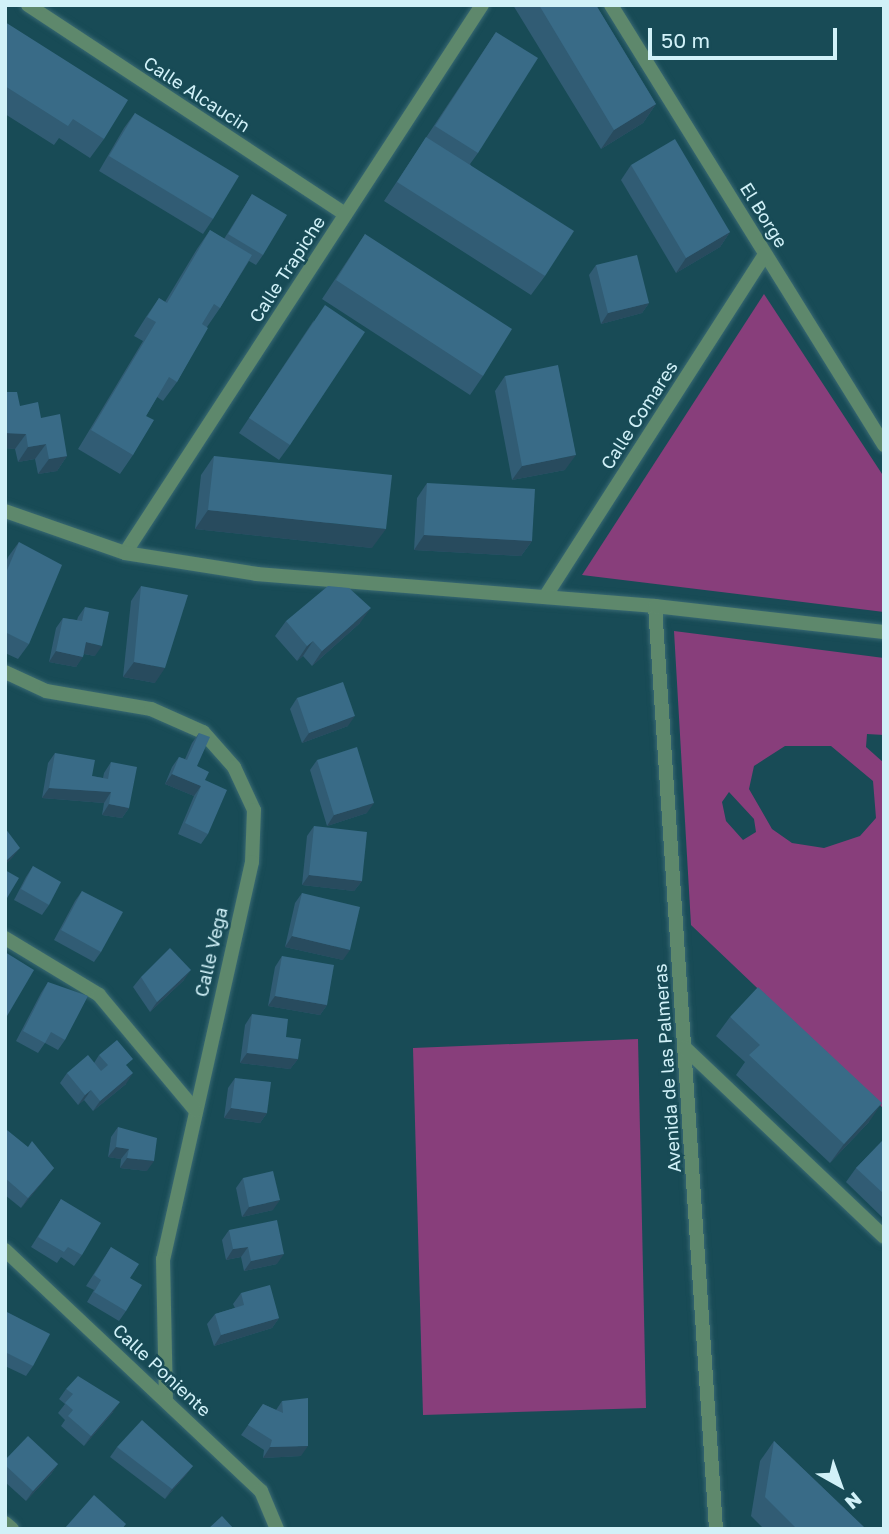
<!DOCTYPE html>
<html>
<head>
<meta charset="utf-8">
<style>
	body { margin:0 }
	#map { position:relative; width:889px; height:1534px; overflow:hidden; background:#184b56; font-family:"Golos Text",sans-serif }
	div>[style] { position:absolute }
	.green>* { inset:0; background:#883e7b }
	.roads { filter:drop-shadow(0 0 2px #396973) drop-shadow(0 0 2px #396973) }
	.minor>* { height:14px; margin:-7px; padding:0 7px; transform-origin:7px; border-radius:7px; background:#5e886c }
	.tertiary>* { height:14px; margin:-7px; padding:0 7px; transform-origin:7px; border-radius:7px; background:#5e886c }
	.wall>* { inset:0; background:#315c74 }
	.shaded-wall>* { inset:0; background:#284b5e }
	.building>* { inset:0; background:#396b87 }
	span { translate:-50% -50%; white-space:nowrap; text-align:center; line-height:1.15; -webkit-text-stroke:5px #184b56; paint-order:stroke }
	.street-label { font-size:18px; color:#d1f1f8 }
	.frame { position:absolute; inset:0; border:7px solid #d1f1f8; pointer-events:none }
	.north { position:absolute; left:805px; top:1450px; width:70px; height:70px; -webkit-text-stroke:5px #184b56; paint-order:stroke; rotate:140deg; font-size:19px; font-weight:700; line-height:28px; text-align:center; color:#d1f1f8 }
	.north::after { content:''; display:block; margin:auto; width:24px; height:32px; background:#d1f1f8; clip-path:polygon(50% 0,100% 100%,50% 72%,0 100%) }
	.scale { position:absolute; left:648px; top:28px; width:189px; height:32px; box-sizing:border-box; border:4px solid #d1f1f8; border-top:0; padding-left:9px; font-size:21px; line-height:24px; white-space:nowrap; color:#d1f1f8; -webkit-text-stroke:5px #184b56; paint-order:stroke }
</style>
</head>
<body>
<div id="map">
	<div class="green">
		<i style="clip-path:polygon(764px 294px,884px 477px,884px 612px,582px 575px)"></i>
		<i style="clip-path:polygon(evenodd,674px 631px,884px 658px,884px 735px,867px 734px,866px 747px,884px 763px,884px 1109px,691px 925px,674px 631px,785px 746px,831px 746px,873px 781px,876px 818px,860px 836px,824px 848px,792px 843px,772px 829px,749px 789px,754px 766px,785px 746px,674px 631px,729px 792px,754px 819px,756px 832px,743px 840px,726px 821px,722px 802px,729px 792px)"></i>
		<i style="clip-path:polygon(638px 1039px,646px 1408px,423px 1415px,413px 1048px)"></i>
	</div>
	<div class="roads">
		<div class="minor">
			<i style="left:28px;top:5px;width:380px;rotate:33.4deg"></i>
			<i style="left:611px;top:5px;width:518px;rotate:58.18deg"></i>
			<i style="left:125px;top:553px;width:654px;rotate:-56.92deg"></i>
			<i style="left:545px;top:597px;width:407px;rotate:-57.3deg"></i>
			<i style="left:655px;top:606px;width:925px;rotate:86.22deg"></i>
			<i style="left:5px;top:672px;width:45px;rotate:24.9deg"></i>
			<i style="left:46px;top:691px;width:107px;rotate:9.7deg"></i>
			<i style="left:151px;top:709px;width:57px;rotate:23.9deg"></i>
			<i style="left:203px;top:732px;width:47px;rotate:48.5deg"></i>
			<i style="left:234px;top:767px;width:47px;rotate:65.1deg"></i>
			<i style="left:254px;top:810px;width:52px;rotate:92.2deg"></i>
			<i style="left:252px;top:862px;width:407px;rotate:102.6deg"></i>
			<i style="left:163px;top:1259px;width:141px;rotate:88.8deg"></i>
			<i style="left:5px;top:938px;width:110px;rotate:31.2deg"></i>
			<i style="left:99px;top:995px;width:150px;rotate:50.1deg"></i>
			<i style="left:685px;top:1048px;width:274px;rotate:43.5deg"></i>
			<i style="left:5px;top:1250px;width:352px;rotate:43.3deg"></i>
			<i style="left:261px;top:1491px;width:41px;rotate:67.2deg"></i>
			<i style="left:5px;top:1523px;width:9px;rotate:41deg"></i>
		</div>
		<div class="tertiary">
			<i style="left:5px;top:511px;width:127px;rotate:19.3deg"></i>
			<i style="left:125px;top:553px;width:134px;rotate:9deg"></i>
			<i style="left:257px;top:574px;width:399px;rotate:4.6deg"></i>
			<i style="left:655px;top:606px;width:230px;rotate:6.5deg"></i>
		</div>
	</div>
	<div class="wall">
		<i style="clip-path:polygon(513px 5px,596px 5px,656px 104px,643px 123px,601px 149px)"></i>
		<i style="clip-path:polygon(5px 22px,104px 139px,90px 158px,59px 138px,54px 145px,5px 114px)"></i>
		<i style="clip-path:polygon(496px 32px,478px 153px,470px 164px,545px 276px,531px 295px,384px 201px)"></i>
		<i style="clip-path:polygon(135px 113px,213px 219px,203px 234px,99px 171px,124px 128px)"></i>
		<i style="clip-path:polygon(631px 165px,730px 232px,720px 247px,676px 273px,621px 180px)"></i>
		<i style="clip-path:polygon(252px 194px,263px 255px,256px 265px,249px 261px,220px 308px,207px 327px,177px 382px,163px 401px,157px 397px,146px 416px,133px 455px,120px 474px,78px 449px,143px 341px,134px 336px,146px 317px,159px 298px,165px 302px,197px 249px,210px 230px,224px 239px)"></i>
		<i style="clip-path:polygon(365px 234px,483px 376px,470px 395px,322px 299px)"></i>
		<i style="clip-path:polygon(596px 265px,649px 303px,642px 313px,601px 324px,589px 275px)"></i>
		<i style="clip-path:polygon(314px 320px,290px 445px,279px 460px,239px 433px)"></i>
		<i style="clip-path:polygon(505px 376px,565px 470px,512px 480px,495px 391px)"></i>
		<i style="clip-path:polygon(5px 392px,20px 406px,41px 418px,67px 456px,57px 471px,38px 474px,35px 459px,18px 462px,15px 449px,5px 448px)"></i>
		<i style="clip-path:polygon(214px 456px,372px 548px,195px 529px,201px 475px)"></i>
		<i style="clip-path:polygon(427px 483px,532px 541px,521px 556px,414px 550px,417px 498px)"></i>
		<i style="clip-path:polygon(19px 542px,29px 644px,18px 659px,5px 653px,5px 565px,8px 557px)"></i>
		<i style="clip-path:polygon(141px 586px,155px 683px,123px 677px,131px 601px)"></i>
		<i style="clip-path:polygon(85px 607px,95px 656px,84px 654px,76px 667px,49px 662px,56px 628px,63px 618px,77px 620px,78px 617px)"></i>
		<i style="clip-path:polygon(286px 621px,360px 623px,312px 666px,303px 656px,297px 661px,275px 636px)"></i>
		<i style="clip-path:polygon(297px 698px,348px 726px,302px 743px,290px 709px)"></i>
		<i style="clip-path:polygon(199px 733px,197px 766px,205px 780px,208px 834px,201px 844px,178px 834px,194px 796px,165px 784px,172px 767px,179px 757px,185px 759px,192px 743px)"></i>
		<i style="clip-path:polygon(55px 753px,92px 776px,103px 778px,104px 773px,111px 762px,129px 808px,122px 818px,102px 815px,104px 803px,42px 798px,48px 763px)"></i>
		<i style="clip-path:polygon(317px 760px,367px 813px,327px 826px,310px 770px)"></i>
		<i style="clip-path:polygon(314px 826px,362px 881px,354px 891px,302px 885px,307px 836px)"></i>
		<i style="clip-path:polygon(33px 866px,49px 905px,42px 915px,14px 900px,26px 877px)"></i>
		<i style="clip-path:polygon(82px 891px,101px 952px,94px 962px,54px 940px,75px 901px)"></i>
		<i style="clip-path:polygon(302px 893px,343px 960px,285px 947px,295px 903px)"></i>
		<i style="clip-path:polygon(282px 956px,327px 1005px,320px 1015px,268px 1006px,275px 967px)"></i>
		<i style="clip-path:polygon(141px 977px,184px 980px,150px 1012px,133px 987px)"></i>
		<i style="clip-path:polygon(48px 982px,65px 1040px,58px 1050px,45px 1043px,38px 1053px,16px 1041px,41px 993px)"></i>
		<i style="clip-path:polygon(252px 1014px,286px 1037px,298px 1059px,290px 1069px,240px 1063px,245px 1025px)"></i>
		<i style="clip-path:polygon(730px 1017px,869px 1122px,830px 1163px,736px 1075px,745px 1062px,716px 1036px)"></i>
		<i style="clip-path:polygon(99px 1055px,128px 1067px,126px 1084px,93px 1111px,84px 1100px,78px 1105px,60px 1083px,67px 1073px,94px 1063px)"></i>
		<i style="clip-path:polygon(235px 1078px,267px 1113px,260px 1123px,224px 1118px,228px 1088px)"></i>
		<i style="clip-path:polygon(118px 1127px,147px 1171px,120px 1168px,121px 1159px,108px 1157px,111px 1137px)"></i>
		<i style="clip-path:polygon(5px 1131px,54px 1168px,21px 1208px,5px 1195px)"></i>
		<i style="clip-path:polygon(884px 1139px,884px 1219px,846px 1182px,856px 1168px)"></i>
		<i style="clip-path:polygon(243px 1178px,273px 1210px,242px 1217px,236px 1188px)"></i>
		<i style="clip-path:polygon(61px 1199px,82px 1255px,74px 1266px,61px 1257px,57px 1263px,31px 1247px)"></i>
		<i style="clip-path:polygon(229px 1230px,277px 1264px,244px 1271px,241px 1257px,226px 1260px,222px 1240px)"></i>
		<i style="clip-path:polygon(111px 1247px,130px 1278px,126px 1311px,119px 1321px,87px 1302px,94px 1290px,86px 1286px)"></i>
		<i style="clip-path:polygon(241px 1293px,279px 1318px,272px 1328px,214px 1346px,207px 1324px,215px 1314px,235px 1308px,233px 1304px)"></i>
		<i style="clip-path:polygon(5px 1311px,33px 1366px,26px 1376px,5px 1366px)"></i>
		<i style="clip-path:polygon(66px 1389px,113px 1412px,84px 1446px,61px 1426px,65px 1420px,58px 1413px,65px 1404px,59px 1399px)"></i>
		<i style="clip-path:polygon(282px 1401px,301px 1456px,263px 1458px,264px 1450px,241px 1435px,263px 1404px,276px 1410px)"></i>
		<i style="clip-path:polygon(774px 1441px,866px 1529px,764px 1529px,751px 1516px,760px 1461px)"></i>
		<i style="clip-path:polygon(117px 1447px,193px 1466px,185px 1476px,165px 1499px,110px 1457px)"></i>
		<i style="clip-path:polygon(5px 1460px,58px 1464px,51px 1474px,26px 1501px,5px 1482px)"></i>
	</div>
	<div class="shaded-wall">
		<i style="clip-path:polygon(656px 104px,643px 123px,601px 149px,614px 130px)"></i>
		<i style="clip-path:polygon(730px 232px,720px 247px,676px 273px,686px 258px)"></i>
		<i style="clip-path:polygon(649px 303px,642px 313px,601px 324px,608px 313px)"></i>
		<i style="clip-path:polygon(5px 433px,26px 434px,15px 449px,5px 448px)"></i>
		<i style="clip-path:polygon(46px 444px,35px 459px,18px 462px,28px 447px)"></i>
		<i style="clip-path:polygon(576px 455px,565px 470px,512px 480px,522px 466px)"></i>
		<i style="clip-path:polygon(67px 456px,57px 471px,38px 474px,49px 459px)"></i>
		<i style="clip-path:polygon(208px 510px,386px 529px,372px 548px,195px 529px)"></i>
		<i style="clip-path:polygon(424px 535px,532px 541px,521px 556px,414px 550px)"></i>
		<i style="clip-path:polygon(371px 608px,360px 623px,312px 666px,322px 651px)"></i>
		<i style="clip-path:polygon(313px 641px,303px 656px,297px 661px,307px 646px)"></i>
		<i style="clip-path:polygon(86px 642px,102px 646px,95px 656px,79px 653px)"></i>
		<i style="clip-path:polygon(56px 651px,83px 657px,76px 667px,49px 662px)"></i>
		<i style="clip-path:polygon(134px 662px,165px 668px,155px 683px,123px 677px)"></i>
		<i style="clip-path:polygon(355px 716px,348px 726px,302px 743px,309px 733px)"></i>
		<i style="clip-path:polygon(172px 774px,201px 786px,194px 796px,165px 784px)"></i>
		<i style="clip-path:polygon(49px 788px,111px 792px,104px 803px,42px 798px)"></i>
		<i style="clip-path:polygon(374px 803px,367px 813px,327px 826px,334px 815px)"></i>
		<i style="clip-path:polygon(109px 804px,129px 808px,122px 818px,102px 815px)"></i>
		<i style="clip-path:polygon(20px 848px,12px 858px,5px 865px,5px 862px)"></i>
		<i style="clip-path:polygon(309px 875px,362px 881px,354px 891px,302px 885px)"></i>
		<i style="clip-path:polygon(292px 936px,350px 950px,343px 960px,285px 947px)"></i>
		<i style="clip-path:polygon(191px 970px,184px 980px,150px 1012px,157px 1002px)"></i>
		<i style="clip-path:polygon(275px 996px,327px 1005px,320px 1015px,268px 1006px)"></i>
		<i style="clip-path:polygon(247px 1053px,298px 1059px,290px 1069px,240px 1063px)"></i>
		<i style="clip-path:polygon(133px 1073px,126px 1084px,93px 1111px,100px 1101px)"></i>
		<i style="clip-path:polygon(91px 1090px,84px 1100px,78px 1105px,85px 1095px)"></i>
		<i style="clip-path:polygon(882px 1103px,869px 1122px,830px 1163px,844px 1144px)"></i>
		<i style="clip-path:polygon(231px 1108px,267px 1113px,260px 1123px,224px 1118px)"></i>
		<i style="clip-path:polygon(116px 1147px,129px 1149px,121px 1159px,108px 1157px)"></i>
		<i style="clip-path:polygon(127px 1158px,154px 1161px,147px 1171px,120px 1168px)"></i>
		<i style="clip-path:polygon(54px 1168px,46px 1178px,21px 1208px,28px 1198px)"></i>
		<i style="clip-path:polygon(280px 1200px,273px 1210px,242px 1217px,249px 1207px)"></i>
		<i style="clip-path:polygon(248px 1247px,241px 1257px,226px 1260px,233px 1249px)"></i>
		<i style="clip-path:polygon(284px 1254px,277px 1264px,244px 1271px,251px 1261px)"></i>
		<i style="clip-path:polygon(279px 1318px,272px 1328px,214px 1346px,221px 1335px)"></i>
		<i style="clip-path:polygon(120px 1402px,113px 1412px,84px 1446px,91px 1436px)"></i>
		<i style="clip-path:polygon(308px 1446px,301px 1456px,263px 1458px,270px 1447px)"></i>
		<i style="clip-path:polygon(58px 1464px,51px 1474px,26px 1501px,33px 1491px)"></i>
		<i style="clip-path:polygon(193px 1466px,185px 1476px,165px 1499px,172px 1489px)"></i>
	</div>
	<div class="building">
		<i style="clip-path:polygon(539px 5px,596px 5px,656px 104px,614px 130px)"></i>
		<i style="clip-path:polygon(5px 22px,128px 100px,104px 139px,73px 119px,68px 126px,5px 86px)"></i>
		<i style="clip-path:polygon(496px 32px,538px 58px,478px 153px,435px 126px)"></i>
		<i style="clip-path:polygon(135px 113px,239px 176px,213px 219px,109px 156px)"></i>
		<i style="clip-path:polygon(426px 137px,574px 231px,545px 276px,397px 182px)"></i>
		<i style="clip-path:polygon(675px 139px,730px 232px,686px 258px,631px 165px)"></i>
		<i style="clip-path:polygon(252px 194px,287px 215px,263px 255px,228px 234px)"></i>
		<i style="clip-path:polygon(210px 230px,252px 255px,220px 308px,214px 304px,202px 324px,208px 328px,177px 382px,169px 377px,146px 416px,154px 420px,133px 455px,91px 430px,156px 322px,147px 317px,159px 298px,167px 303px)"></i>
		<i style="clip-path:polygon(365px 234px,512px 329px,483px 376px,336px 280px)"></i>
		<i style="clip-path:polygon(637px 255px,649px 303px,608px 313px,596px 265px)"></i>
		<i style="clip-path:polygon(325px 305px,365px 332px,290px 445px,249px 418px)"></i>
		<i style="clip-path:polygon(558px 365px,576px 455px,522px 466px,505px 376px)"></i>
		<i style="clip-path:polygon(5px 392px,17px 392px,20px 406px,38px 402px,41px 418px,60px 414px,67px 456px,49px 459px,46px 444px,28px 447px,26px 434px,5px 433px)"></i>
		<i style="clip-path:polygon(214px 456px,392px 475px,386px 529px,208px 510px)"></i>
		<i style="clip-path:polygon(427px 483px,535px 489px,532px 541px,424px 535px)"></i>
		<i style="clip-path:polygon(19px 542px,62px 565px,29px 644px,5px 632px,5px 575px)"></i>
		<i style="clip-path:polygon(141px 586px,188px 595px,165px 668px,134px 662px)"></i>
		<i style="clip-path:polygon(328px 586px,349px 588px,371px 608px,322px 651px,313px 641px,307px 646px,286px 621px)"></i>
		<i style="clip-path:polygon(85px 607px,109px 612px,102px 646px,86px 642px,83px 657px,56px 651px,63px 618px,82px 621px)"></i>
		<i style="clip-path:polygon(343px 682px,355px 716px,309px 733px,297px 698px)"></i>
		<i style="clip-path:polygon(199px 733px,210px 737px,197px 766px,209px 772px,205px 780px,227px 790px,208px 834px,185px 823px,201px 786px,172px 774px,179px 757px,187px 760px)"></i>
		<i style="clip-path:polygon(357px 747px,374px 803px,334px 815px,317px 760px)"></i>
		<i style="clip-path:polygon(55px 753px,95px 760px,92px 776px,108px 779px,111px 762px,137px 767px,129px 808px,109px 804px,111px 792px,49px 788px)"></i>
		<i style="clip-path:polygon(314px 826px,367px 832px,362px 881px,309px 875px)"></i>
		<i style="clip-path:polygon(5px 828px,20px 848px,5px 862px)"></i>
		<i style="clip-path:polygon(33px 866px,61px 882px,49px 905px,21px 889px)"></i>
		<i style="clip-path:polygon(5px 870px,19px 878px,7px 898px,5px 897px)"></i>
		<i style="clip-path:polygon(82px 891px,123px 912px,101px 952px,61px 930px)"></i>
		<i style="clip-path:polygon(302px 893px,360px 907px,350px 950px,292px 936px)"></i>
		<i style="clip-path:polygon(170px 948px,191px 970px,157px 1002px,141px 977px)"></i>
		<i style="clip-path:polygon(5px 952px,34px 970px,7px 1016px,5px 1015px)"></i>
		<i style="clip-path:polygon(282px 956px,334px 965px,327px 1005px,275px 996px)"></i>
		<i style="clip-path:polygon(48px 982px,88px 996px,65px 1040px,51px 1032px,45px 1043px,23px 1031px)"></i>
		<i style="clip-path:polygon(758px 987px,882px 1103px,844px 1144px,749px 1055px,760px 1045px,730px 1017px)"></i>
		<i style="clip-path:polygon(252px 1014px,288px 1019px,286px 1037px,301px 1039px,298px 1059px,247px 1053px)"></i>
		<i style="clip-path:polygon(117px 1040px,133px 1059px,126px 1065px,133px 1073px,100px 1101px,91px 1090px,85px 1095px,67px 1073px,88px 1055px,101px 1071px,108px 1065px,99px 1055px)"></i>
		<i style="clip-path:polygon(235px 1078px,271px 1082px,267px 1113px,231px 1108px)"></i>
		<i style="clip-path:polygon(118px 1127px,157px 1138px,154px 1161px,127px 1158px,129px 1149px,116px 1147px)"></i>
		<i style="clip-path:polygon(7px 1130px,28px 1147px,32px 1141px,54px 1168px,28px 1198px,5px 1178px,5px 1131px)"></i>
		<i style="clip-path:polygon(884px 1139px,884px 1194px,856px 1168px)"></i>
		<i style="clip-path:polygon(273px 1171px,280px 1200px,249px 1207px,243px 1178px)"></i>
		<i style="clip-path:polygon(61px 1199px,101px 1223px,82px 1255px,68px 1247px,64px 1252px,38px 1237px)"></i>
		<i style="clip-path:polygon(277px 1220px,284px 1254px,251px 1261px,248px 1247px,233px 1249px,229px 1230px)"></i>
		<i style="clip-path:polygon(111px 1247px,139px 1264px,130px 1278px,142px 1285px,126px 1311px,94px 1292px,101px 1280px,94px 1275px)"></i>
		<i style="clip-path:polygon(270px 1285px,279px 1318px,221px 1335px,215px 1314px,244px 1305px,241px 1293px)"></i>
		<i style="clip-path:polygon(5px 1311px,50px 1334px,33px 1366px,5px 1352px)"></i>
		<i style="clip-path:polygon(78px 1376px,120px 1402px,91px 1436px,68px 1416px,73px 1410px,65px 1403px,73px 1394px,66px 1389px)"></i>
		<i style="clip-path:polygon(308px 1398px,308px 1446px,270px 1447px,272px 1440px,248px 1425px,263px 1404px,283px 1413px,282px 1401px)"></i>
		<i style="clip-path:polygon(142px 1420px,193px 1466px,172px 1489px,117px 1447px)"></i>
		<i style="clip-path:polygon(28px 1436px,58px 1464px,33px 1491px,5px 1465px,5px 1460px)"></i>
		<i style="clip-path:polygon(774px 1441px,866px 1529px,797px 1529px,765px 1497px)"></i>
		<i style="clip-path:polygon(94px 1495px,126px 1524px,122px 1529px,65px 1528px)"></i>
		<i style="clip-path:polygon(222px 1516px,234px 1529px,208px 1529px)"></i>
	</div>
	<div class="street-label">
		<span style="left:197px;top:94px;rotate:33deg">Calle Alcaucin</span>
		<span style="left:764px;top:215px;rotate:58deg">El Borge</span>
		<span style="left:287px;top:269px;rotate:-57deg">Calle Trapiche</span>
		<span style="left:639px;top:415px;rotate:-57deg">Calle Comares</span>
		<span style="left:211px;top:952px;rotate:-77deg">Calle Vega</span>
		<span style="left:667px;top:1068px;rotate:-94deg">Avenida de las Palmeras</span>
		<span style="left:162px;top:1370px;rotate:43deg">Calle Poniente</span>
	</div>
	<div class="frame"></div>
	<div class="north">N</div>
	<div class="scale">50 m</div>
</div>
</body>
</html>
